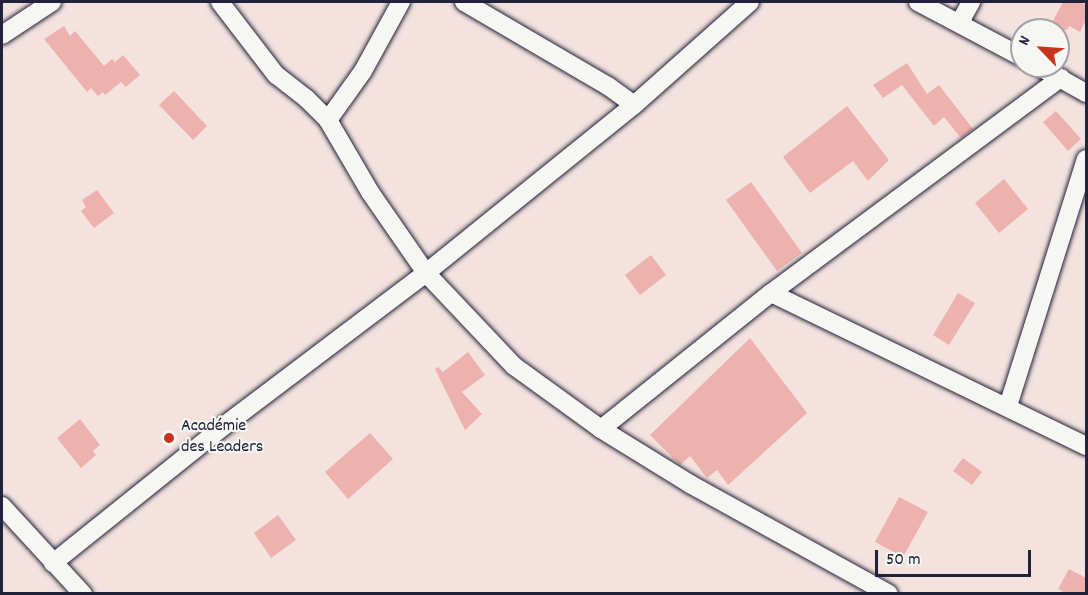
<!DOCTYPE html>
<html>
<head>
<meta charset="utf-8">
<style>
	body { margin:0 }
	#map { position:relative; width:1088px; height:595px; overflow:hidden; background:#f3e2de; font-family:Dekko,sans-serif }
	div>[style] { position:absolute }
	.building>* { inset:0; background:#edb2ae }
	.roads { filter:drop-shadow(0 0 2px #22223b) drop-shadow(0 0 2px #22223b) }
	.street>* { height:18px; margin:-9px; padding:0 9px; transform-origin:9px; border-radius:9px; background:#f6f6f2 }
	.dots>* { width:16px; height:16px; translate:-50% -50%; box-sizing:border-box; border:3px solid #f6f6f2; border-radius:50% }
	span { translate:-50% -50%; white-space:nowrap; text-align:center; line-height:1.15; -webkit-text-stroke:4.5px #f6f6f2; paint-order:stroke }
	.poi-label { font-size:18px; color:#22223b }
	.left { translate:0 -50%; text-align:left }
	.frame { position:absolute; inset:0; border:3px solid #22223b; pointer-events:none }
	.north { position:absolute; left:1010px; top:18px; width:60px; height:60px; box-sizing:border-box; background:#f6f6f2; border:2px solid #a1a1a9; border-radius:50%; rotate:295deg; font-size:16px; font-weight:700; line-height:24px; text-align:center; color:#22223b }
	.north::after { content:''; display:block; margin:auto; width:21px; height:27px; background:#c8321e; clip-path:polygon(50% 0,100% 100%,50% 72%,0 100%) }
	.scale { position:absolute; left:875px; top:550px; width:156px; height:27px; box-sizing:border-box; border:3px solid #22223b; border-top:0; padding-left:8px; font-size:18px; line-height:21px; white-space:nowrap; color:#22223b; -webkit-text-stroke:4px #f6f6f2; paint-order:stroke }
</style>
</head>
<body>
<div id="map">
	<div class="building">
		<i style="clip-path:polygon(1063px 2px,1080px 2px,1086px 5px,1086px 20px,1080px 32px,1069px 26px,1067px 30px,1048px 30px)"></i>
		<i style="clip-path:polygon(64px 26px,70px 36px,75px 31px,104px 66px,112px 59px,115px 62px,123px 55px,140px 75px,126px 87px,121px 82px,105px 95px,103px 92px,98px 96px,91px 88px,87px 92px,44px 39px)"></i>
		<i style="clip-path:polygon(907px 63px,927px 94px,939px 85px,973px 129px,961px 138px,944px 117px,934px 126px,902px 85px,883px 98px,873px 85px)"></i>
		<i style="clip-path:polygon(174px 91px,207px 126px,193px 140px,159px 105px)"></i>
		<i style="clip-path:polygon(847px 106px,889px 160px,868px 181px,853px 161px,810px 193px,783px 157px)"></i>
		<i style="clip-path:polygon(1056px 111px,1081px 139px,1068px 151px,1043px 122px)"></i>
		<i style="clip-path:polygon(1004px 179px,1028px 209px,999px 233px,975px 203px)"></i>
		<i style="clip-path:polygon(751px 182px,802px 253px,777px 271px,726px 200px)"></i>
		<i style="clip-path:polygon(97px 190px,114px 213px,94px 228px,81px 211px,86px 207px,82px 200px)"></i>
		<i style="clip-path:polygon(651px 255px,666px 275px,640px 295px,625px 275px)"></i>
		<i style="clip-path:polygon(958px 293px,975px 303px,949px 345px,933px 335px)"></i>
		<i style="clip-path:polygon(750px 338px,807px 413px,728px 485px,717px 470px,707px 478px,690px 456px,680px 465px,650px 435px)"></i>
		<i style="clip-path:polygon(468px 352px,485px 375px,462px 392px,482px 414px,465px 430px,435px 369px,438px 367px,443px 372px)"></i>
		<i style="clip-path:polygon(80px 419px,100px 445px,93px 451px,96px 455px,81px 468px,57px 438px)"></i>
		<i style="clip-path:polygon(370px 433px,393px 459px,348px 499px,325px 472px)"></i>
		<i style="clip-path:polygon(963px 458px,982px 472px,972px 485px,953px 471px)"></i>
		<i style="clip-path:polygon(899px 497px,928px 512px,903px 557px,875px 542px)"></i>
		<i style="clip-path:polygon(278px 515px,296px 540px,271px 558px,254px 533px)"></i>
		<i style="clip-path:polygon(1069px 569px,1086px 578px,1086px 594px,1067px 594px,1058px 589px)"></i>
	</div>
	<div class="roads">
		<div class="street">
			<i style="left:464px;top:2px;width:167px;rotate:30.3deg"></i>
			<i style="left:608px;top:86px;width:32px;rotate:36deg"></i>
			<i style="left:750px;top:2px;width:155px;rotate:138.4deg"></i>
			<i style="left:634px;top:105px;width:267px;rotate:141.1deg"></i>
			<i style="left:426px;top:273px;width:128px;rotate:46.6deg"></i>
			<i style="left:514px;top:366px;width:107px;rotate:35.9deg"></i>
			<i style="left:601px;top:429px;width:105px;rotate:31.7deg"></i>
			<i style="left:690px;top:484px;width:227px;rotate:28.9deg"></i>
			<i style="left:918px;top:2px;width:118px;rotate:27.9deg"></i>
			<i style="left:960px;top:22px;width:23px;rotate:-61deg"></i>
			<i style="left:2px;top:35px;width:60px;rotate:-33.4deg"></i>
			<i style="left:1038px;top:66px;width:55px;rotate:29.4deg"></i>
			<i style="left:328px;top:120px;width:60px;rotate:-54.5deg"></i>
			<i style="left:363px;top:71px;width:79px;rotate:-61.2deg"></i>
			<i style="left:771px;top:293px;width:350px;rotate:25.9deg"></i>
			<i style="left:1008px;top:406px;width:259px;rotate:-72.5deg"></i>
			<i style="left:601px;top:429px;width:218px;rotate:-38.7deg"></i>
			<i style="left:771px;top:293px;width:361px;rotate:-36.6deg"></i>
			<i style="left:2px;top:506px;width:120px;rotate:47.4deg"></i>
			<i style="left:53px;top:563px;width:221px;rotate:-38.7deg"></i>
			<i style="left:225px;top:425px;width:252px;rotate:-37.1deg"></i>
			<i style="left:426px;top:273px;width:98px;rotate:-124.7deg"></i>
			<i style="left:370px;top:192px;width:83px;rotate:-120.3deg"></i>
			<i style="left:328px;top:120px;width:30px;rotate:-135deg"></i>
			<i style="left:307px;top:99px;width:39px;rotate:-142deg"></i>
			<i style="left:276px;top:75px;width:92px;rotate:-127.5deg"></i>
		</div>
	</div>
	<div class="dots">
		<i style="left:169px;top:438px;background:#c8321e"></i>
	</div>
	<div class="poi-label">
		<span class="left" style="left:181px;top:438px">Académie<br>des Leaders</span>
	</div>
	<div class="frame"></div>
	<div class="north">N</div>
	<div class="scale">50 m</div>
</div>
</body>
</html>
